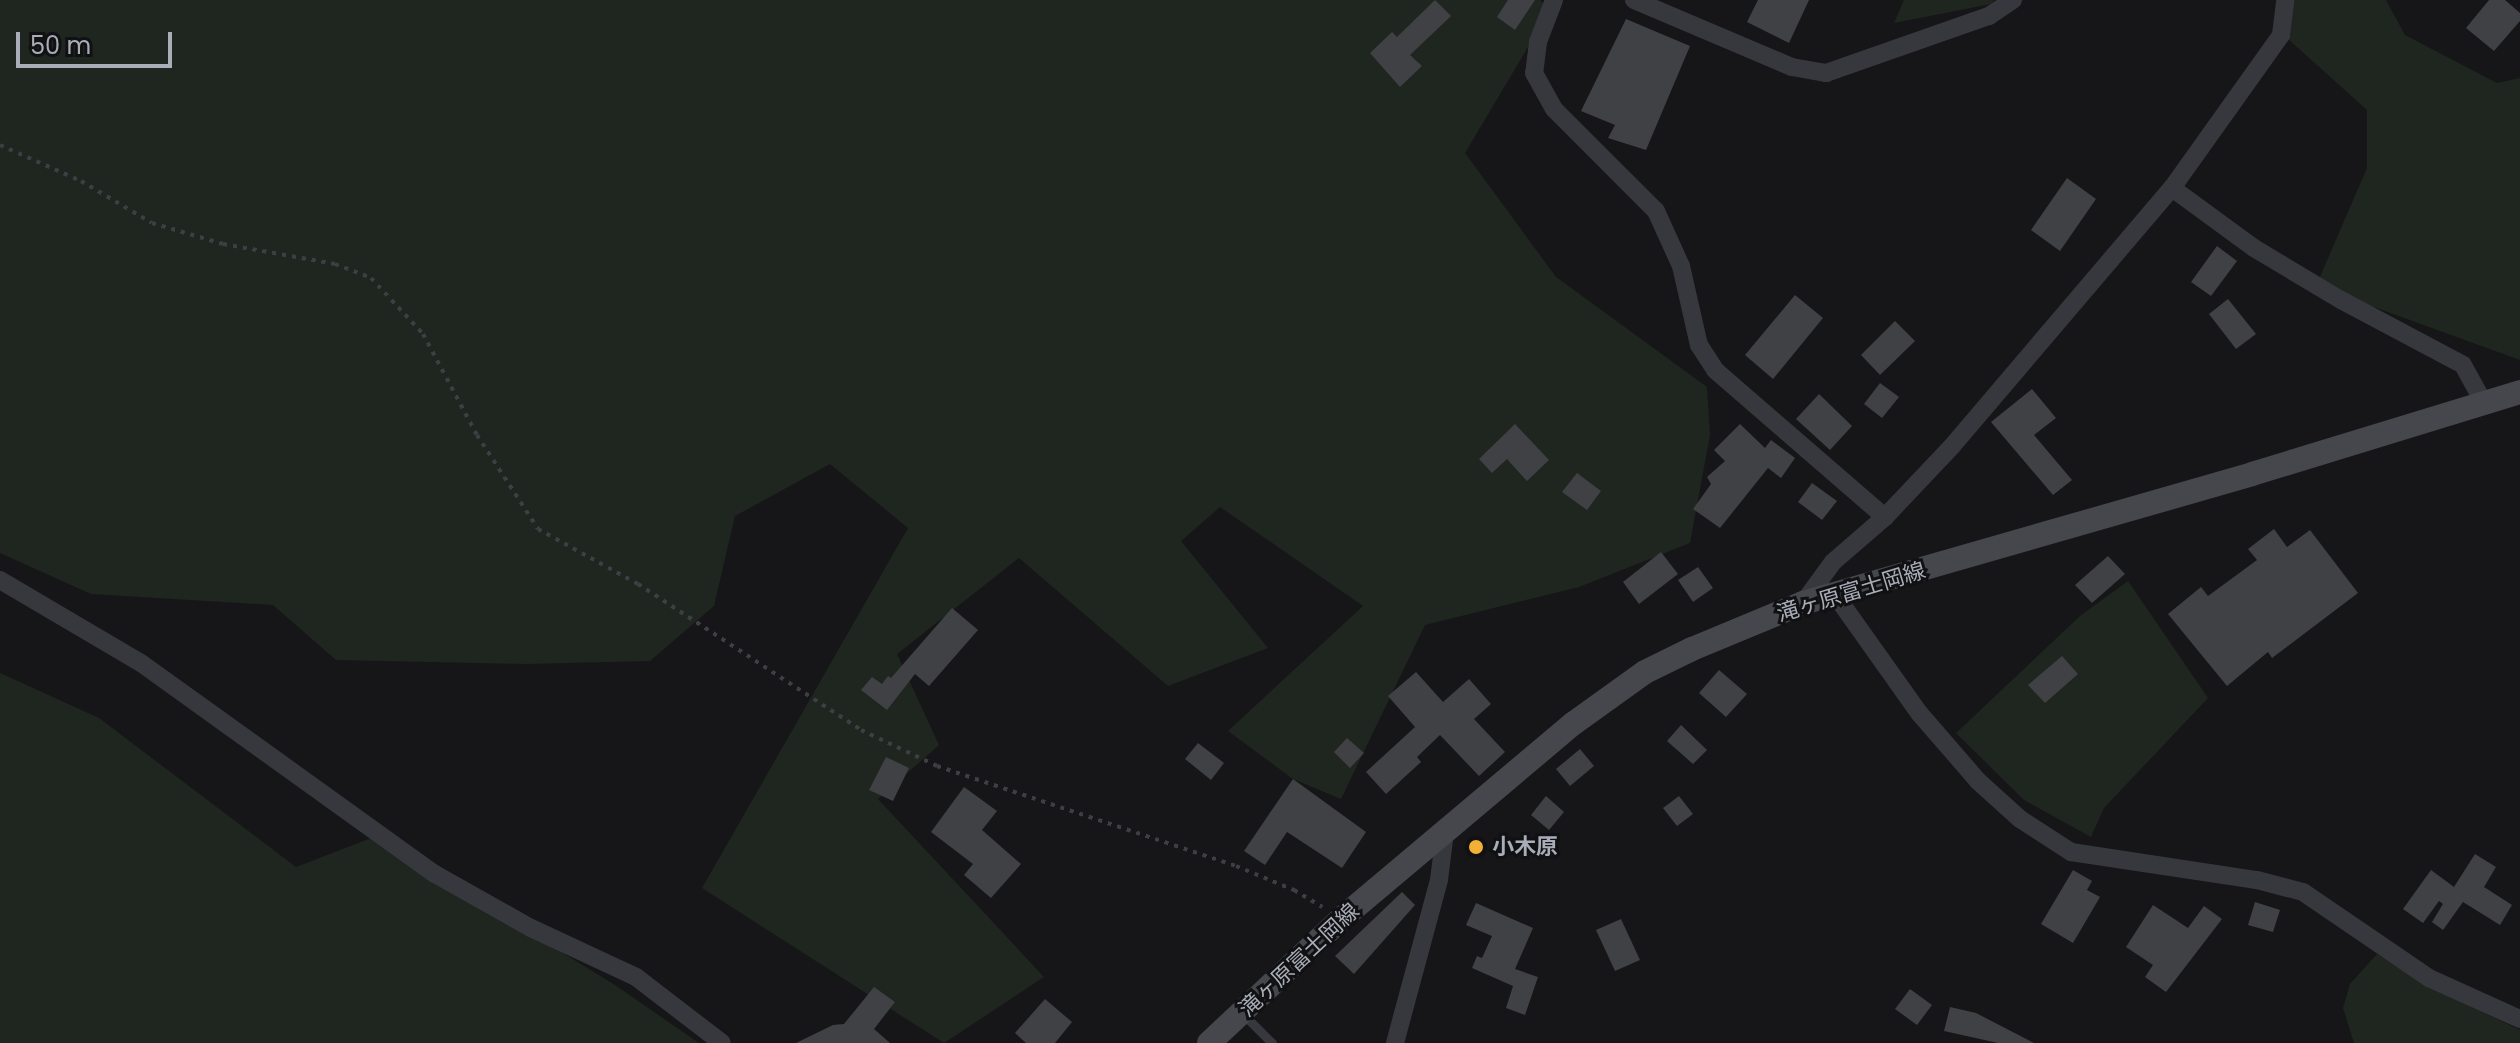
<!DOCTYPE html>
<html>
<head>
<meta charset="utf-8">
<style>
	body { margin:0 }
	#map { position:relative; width:2520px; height:1043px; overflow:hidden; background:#161618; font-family:Poppins,"Noto Sans JP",sans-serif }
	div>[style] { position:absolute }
	.green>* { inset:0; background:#1e261f }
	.building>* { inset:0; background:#404145 }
	.path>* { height:4px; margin-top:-2px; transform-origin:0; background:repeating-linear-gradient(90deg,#3d3f44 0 4px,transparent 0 10px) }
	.service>* { height:9px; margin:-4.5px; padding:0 4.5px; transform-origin:4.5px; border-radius:4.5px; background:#37383d }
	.minor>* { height:18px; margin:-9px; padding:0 9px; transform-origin:9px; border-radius:9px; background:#37383d }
	.secondary>* { height:24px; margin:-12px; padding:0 12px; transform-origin:12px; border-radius:12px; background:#45474d }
	.dots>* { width:22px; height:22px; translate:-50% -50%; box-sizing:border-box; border:4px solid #111113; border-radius:50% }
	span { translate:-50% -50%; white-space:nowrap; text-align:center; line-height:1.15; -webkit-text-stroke:6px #111113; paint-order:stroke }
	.street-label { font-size:22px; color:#a8adb8 }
	.poi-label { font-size:22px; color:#a8adb8; font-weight:700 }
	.left { translate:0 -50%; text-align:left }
	.scale { position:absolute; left:16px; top:32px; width:156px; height:36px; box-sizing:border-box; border:4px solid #a8adb8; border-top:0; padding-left:10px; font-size:24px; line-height:28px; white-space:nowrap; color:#a8adb8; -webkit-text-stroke:6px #111113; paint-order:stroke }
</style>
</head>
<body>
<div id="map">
	<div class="green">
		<i style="clip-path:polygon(0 0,1540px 0,1550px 10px,1465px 153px,1556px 277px,1707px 387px,1710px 435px,1690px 543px,1579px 587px,1425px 625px,1341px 799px,1293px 779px,1228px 731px,1363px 606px,1220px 507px,1181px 541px,1268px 648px,1168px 686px,1019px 558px,897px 654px,939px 745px,878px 799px,1044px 977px,944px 1043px,702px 888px,908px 528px,830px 464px,735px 516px,714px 606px,650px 661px,526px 664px,336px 660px,273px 605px,91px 594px,0 553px)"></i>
		<i style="clip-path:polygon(1904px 0,1994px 0,1991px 4px,1894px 23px)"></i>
		<i style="clip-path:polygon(2286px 0,2386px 0,2405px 35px,2497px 83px,2520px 78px,2520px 360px,2316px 286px,2367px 168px,2367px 110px,2288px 39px)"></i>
		<i style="clip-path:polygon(2128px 581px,2208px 698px,2104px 808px,2091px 837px,2024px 800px,1956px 733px,2080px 616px)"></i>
		<i style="clip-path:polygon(0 673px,99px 718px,296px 867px,374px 837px,615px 985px,699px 1043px,0 1043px)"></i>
		<i style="clip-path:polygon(2377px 954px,2432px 988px,2520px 1030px,2520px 1043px,2354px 1043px,2343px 1008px,2350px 984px)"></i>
	</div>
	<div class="building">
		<i style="clip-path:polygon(1435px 0,1451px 16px,1410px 55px,1422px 66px,1400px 87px,1370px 53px,1392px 32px,1397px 37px)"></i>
		<i style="clip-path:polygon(1508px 0,1535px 0,1515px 30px,1497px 17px)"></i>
		<i style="clip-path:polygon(1758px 0,1809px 0,1789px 43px,1747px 22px)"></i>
		<i style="clip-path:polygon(2489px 0,2505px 0,2520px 13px,2520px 21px,2494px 51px,2466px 28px)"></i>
		<i style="clip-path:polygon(1626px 19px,1690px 46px,1646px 150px,1608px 138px,1615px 125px,1581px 111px)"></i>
		<i style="clip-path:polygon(2067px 178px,2096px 199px,2060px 251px,2031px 230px)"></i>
		<i style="clip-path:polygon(2217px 246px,2237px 261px,2211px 296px,2191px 282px)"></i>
		<i style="clip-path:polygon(1795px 295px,1823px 318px,1773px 379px,1745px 355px)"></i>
		<i style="clip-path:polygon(2228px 299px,2256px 334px,2236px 349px,2209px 314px)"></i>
		<i style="clip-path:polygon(1895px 321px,1915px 341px,1880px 375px,1861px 355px)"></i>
		<i style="clip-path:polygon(1880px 383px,1899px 397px,1882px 418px,1864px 404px)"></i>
		<i style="clip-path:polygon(2032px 389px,2056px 418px,2034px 435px,2072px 480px,2053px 495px,1991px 422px)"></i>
		<i style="clip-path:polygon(1819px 394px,1852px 426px,1830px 450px,1796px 419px)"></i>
		<i style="clip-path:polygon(1515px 424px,1549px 460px,1527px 481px,1507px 459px,1492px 473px,1479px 459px)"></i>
		<i style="clip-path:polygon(1740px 424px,1765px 448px,1771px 440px,1795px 458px,1781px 478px,1768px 468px,1720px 528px,1693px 509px,1711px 484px,1707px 477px,1725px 461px,1714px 450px)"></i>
		<i style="clip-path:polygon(1577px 473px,1601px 491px,1587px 510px,1562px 492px)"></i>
		<i style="clip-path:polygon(1812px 483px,1837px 501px,1822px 520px,1798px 502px)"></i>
		<i style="clip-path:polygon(2274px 529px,2287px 547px,2310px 530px,2358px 593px,2272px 658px,2268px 652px,2227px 686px,2168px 614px,2201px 587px,2208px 596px,2257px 560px,2248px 549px)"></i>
		<i style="clip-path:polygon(1661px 552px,1678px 574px,1639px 604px,1623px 582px)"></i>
		<i style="clip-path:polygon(2108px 556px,2125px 574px,2092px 603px,2075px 585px)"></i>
		<i style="clip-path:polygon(1698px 567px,1713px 588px,1693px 602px,1678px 580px)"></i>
		<i style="clip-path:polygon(952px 608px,978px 630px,929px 686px,915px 674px,887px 710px,861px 690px,872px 677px,882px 684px,888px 676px,891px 678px)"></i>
		<i style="clip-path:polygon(2062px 656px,2078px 674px,2045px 703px,2028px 685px)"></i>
		<i style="clip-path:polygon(1719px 670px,1747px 694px,1726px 717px,1699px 693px)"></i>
		<i style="clip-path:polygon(1416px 672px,1443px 702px,1469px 679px,1491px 704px,1474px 719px,1505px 752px,1479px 776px,1440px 735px,1417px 757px,1421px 762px,1386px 794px,1366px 772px,1415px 727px,1388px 696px)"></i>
		<i style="clip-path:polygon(1681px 725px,1707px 750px,1693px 764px,1667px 741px)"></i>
		<i style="clip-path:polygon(1347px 738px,1364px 753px,1350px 768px,1334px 752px)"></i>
		<i style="clip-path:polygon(1198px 743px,1224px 763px,1211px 780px,1185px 759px)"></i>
		<i style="clip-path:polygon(1580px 749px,1594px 766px,1570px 786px,1556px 769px)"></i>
		<i style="clip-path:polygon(886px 757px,909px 768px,893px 801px,869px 790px)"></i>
		<i style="clip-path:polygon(1293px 779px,1366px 832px,1342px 868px,1287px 832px,1265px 865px,1244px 851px)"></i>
		<i style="clip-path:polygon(964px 787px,997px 811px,982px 830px,1021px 864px,991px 898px,964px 875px,973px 864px,931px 832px)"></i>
		<i style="clip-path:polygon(1546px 796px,1564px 812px,1549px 830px,1531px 815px)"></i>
		<i style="clip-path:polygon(1679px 796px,1693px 814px,1677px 826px,1663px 808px)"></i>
		<i style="clip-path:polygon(2475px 854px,2496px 867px,2484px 887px,2512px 905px,2500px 925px,2463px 902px,2443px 930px,2432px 922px,2443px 904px,2439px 901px,2423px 923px,2403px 909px,2431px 870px,2454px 887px)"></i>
		<i style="clip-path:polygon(2073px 870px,2092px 881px,2087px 890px,2100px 897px,2073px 943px,2041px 924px)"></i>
		<i style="clip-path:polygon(1402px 892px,1415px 905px,1354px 974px,1335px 956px)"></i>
		<i style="clip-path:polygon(2255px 902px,2280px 910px,2273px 932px,2248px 925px)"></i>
		<i style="clip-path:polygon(1476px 903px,1533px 928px,1515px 969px,1538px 977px,1525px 1015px,1506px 1008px,1513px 986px,1472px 968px,1477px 956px,1482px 958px,1492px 936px,1466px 925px)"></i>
		<i style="clip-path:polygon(2153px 905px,2188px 928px,2204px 906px,2222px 919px,2166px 992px,2145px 977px,2153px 965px,2126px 947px)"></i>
		<i style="clip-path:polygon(1621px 919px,1640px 960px,1615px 971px,1596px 930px)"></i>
		<i style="clip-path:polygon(874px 987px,895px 1002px,874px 1029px,890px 1043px,796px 1043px,833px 1025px,844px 1024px)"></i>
		<i style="clip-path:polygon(1910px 989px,1932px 1005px,1917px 1025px,1895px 1009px)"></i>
		<i style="clip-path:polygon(1045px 999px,1072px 1022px,1055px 1043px,1026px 1043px,1015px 1033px)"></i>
		<i style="clip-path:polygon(1950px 1007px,1976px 1013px,2034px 1043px,1998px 1043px,1944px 1031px)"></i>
	</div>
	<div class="path">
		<i style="left:0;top:145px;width:89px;rotate:24deg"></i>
		<i style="left:81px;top:181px;width:82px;rotate:30.6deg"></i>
		<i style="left:152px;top:223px;width:74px;rotate:16.5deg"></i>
		<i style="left:223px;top:244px;width:114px;rotate:10.1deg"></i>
		<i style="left:335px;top:264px;width:39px;rotate:21deg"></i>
		<i style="left:371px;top:278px;width:76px;rotate:47.1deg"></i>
		<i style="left:423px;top:334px;width:115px;rotate:61.9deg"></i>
		<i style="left:477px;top:435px;width:112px;rotate:57deg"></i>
		<i style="left:538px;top:529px;width:114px;rotate:28.8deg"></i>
		<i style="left:638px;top:584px;width:267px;rotate:33.2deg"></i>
		<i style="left:861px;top:730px;width:84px;rotate:25.3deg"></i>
		<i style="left:937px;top:766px;width:315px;rotate:18.5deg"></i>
		<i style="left:1236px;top:866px;width:63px;rotate:22.5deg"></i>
		<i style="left:1294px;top:890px;width:33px;rotate:31deg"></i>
	</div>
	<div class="service">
		<i style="left:1243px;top:1014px;width:41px;rotate:45deg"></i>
	</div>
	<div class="minor">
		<i style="left:1554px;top:0;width:45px;rotate:110.9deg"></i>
		<i style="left:1538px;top:42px;width:31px;rotate:97deg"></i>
		<i style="left:1534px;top:73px;width:41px;rotate:60.9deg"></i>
		<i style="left:1554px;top:109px;width:144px;rotate:45deg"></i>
		<i style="left:1656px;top:211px;width:60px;rotate:65.6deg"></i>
		<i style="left:1681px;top:266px;width:81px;rotate:77.2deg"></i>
		<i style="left:1699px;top:345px;width:30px;rotate:57deg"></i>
		<i style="left:1715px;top:370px;width:225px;rotate:40.9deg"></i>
		<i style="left:1634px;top:0;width:172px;rotate:23deg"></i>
		<i style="left:1792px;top:67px;width:35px;rotate:10deg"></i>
		<i style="left:1826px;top:73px;width:173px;rotate:-19.3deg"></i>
		<i style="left:1989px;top:16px;width:29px;rotate:-34deg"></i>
		<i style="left:2172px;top:188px;width:102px;rotate:36.2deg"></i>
		<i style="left:2254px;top:248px;width:101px;rotate:30.9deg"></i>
		<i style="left:2341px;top:300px;width:138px;rotate:28deg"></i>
		<i style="left:2463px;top:365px;width:46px;rotate:61.2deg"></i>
		<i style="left:0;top:580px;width:164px;rotate:30.5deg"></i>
		<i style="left:141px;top:663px;width:362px;rotate:35.7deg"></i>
		<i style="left:435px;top:874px;width:110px;rotate:29.4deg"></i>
		<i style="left:531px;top:928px;width:116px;rotate:25deg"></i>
		<i style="left:636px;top:977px;width:108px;rotate:37.5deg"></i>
		<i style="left:1836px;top:596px;width:145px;rotate:54.6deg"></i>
		<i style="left:1920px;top:714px;width:89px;rotate:49.1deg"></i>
		<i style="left:1978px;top:781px;width:57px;rotate:42.1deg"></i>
		<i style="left:2020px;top:819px;width:61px;rotate:32.9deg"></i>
		<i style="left:2071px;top:852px;width:188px;rotate:8.6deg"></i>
		<i style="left:2257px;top:880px;width:48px;rotate:14.6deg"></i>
		<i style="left:2303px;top:892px;width:153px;rotate:34.3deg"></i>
		<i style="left:2429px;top:978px;width:100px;rotate:24.3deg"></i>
		<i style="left:1803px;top:603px;width:51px;rotate:-53.8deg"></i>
		<i style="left:1833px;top:562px;width:69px;rotate:-40.9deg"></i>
		<i style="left:1885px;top:517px;width:99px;rotate:-46.6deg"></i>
		<i style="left:1953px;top:445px;width:338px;rotate:-49.6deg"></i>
		<i style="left:2172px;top:188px;width:188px;rotate:-54.5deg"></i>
		<i style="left:2281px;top:35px;width:35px;rotate:-83deg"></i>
		<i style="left:1395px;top:1043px;width:169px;rotate:-74.9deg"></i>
		<i style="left:1439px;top:880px;width:48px;rotate:-82.9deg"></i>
	</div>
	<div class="secondary">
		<i style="left:1209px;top:1043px;width:181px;rotate:-43.2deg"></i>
		<i style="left:1341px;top:919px;width:304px;rotate:-40.1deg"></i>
		<i style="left:1574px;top:723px;width:87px;rotate:-35.7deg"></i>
		<i style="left:1645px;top:672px;width:52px;rotate:-26.1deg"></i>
		<i style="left:1692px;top:649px;width:120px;rotate:-22.5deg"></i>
		<i style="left:1803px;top:603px;width:467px;rotate:-16deg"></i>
		<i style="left:2252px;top:474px;width:280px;rotate:-17deg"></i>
	</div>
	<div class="dots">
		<i style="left:1476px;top:847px;background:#f2b134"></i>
	</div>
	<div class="street-label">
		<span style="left:1851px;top:592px;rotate:-17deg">滝ヶ原富士岡線</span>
		<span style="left:1299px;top:960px;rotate:-43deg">滝ヶ原富士岡線</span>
	</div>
	<div class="poi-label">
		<span class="left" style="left:1492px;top:847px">小木原</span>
	</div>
	<div class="scale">50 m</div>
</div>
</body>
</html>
